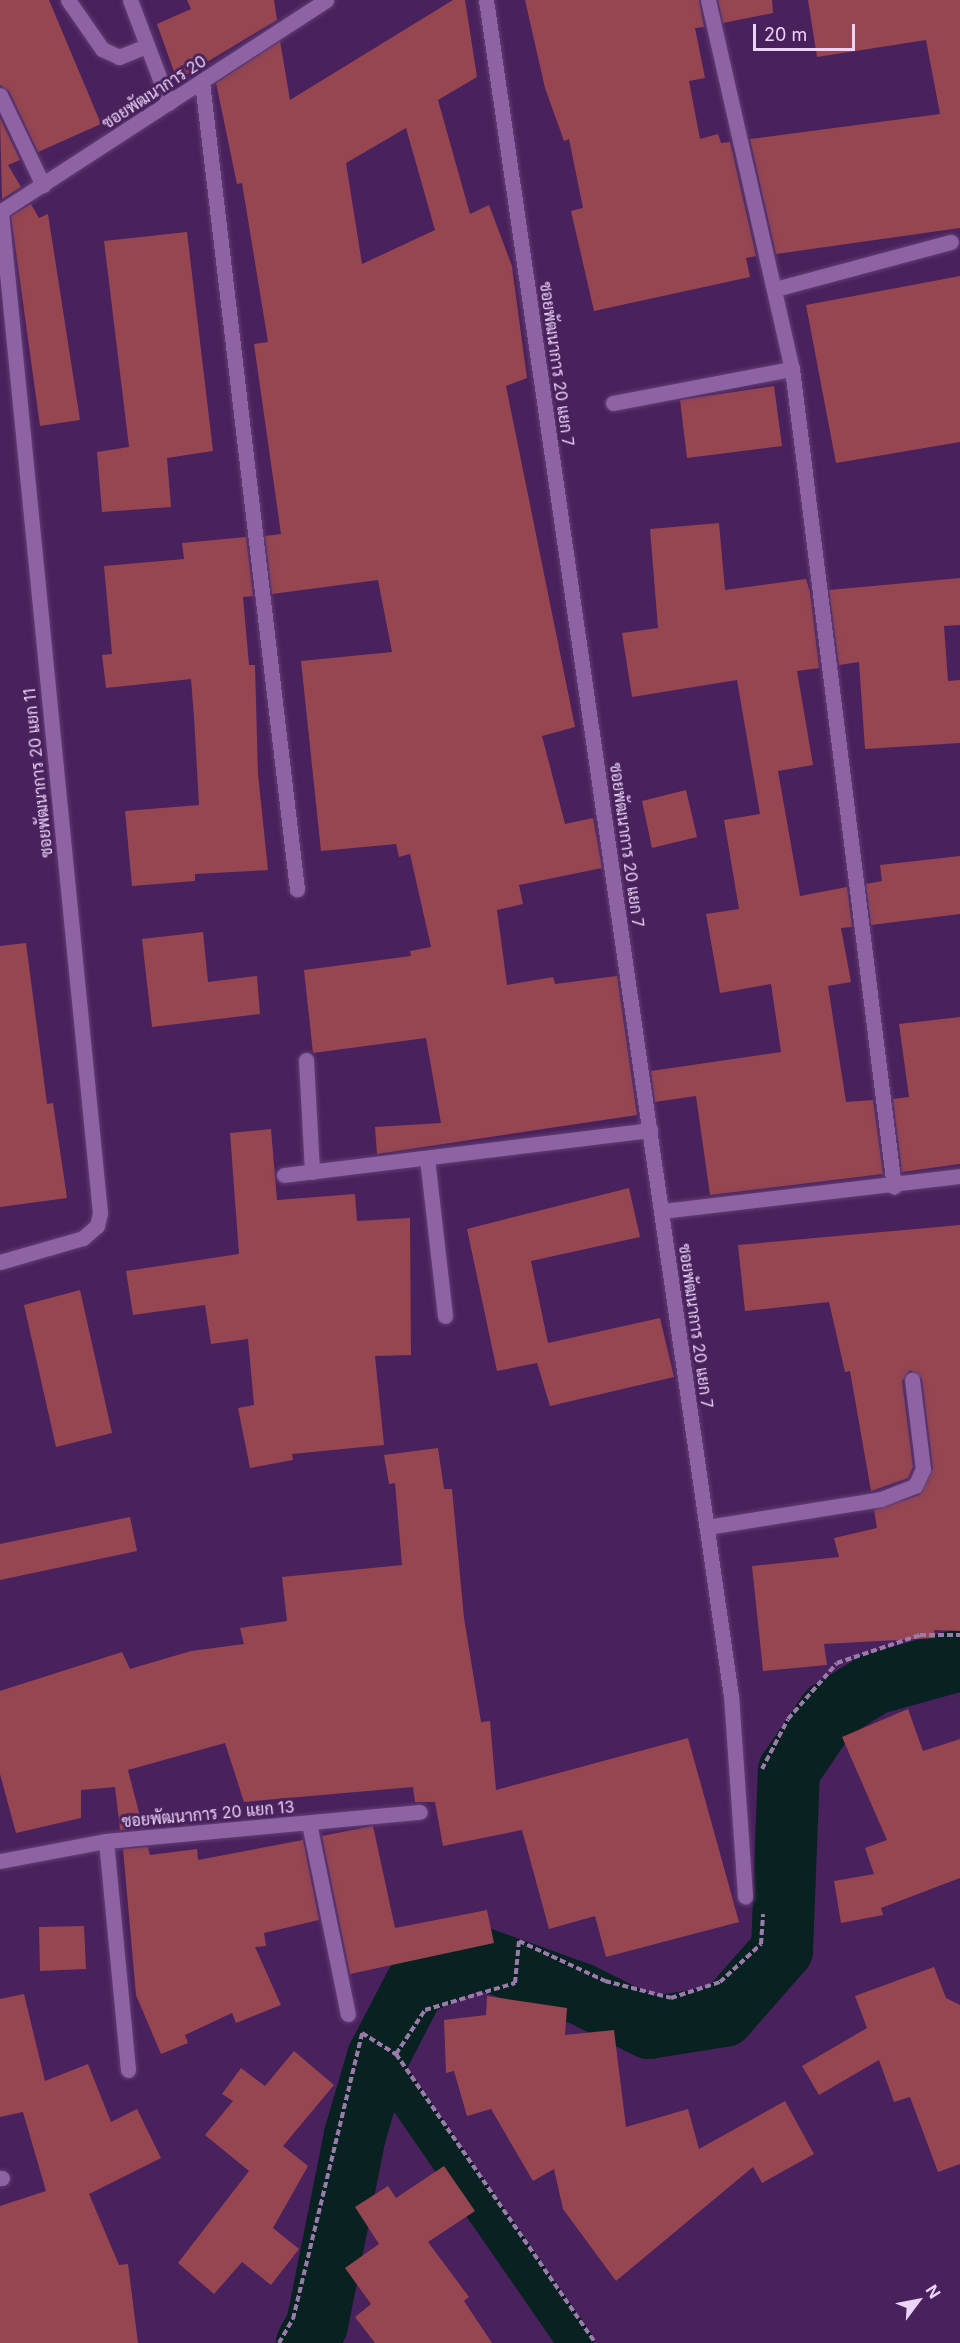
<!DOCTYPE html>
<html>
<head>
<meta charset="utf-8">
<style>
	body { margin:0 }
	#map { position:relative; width:960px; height:2343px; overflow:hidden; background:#49215c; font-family:Inter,Sarabun,sans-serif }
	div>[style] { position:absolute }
	.canal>* { height:36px; margin:-18px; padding:0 18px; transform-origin:18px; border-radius:18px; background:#082221 }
	.river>* { height:62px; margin:-31px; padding:0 31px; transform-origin:31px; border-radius:31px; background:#082221 }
	.building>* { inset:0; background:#964651 }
	.path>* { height:4px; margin-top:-2px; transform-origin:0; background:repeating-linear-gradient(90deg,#9a7baa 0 6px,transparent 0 9px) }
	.roads { filter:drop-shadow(0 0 2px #643e74) drop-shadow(0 0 2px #643e74) }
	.service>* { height:15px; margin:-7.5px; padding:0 7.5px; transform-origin:7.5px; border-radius:7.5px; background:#8e63a4 }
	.minor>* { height:15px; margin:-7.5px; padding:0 7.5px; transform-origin:7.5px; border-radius:7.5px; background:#8e63a4 }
	.tertiary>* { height:15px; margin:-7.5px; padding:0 7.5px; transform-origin:7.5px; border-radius:7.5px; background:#8e63a4 }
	span { translate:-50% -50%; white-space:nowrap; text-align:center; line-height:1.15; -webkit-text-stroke:6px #49215c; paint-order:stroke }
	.street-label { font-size:16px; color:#ebd4f8 }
	.north { position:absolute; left:888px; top:2271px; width:60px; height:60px; -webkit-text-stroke:4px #49215c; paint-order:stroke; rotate:58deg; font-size:16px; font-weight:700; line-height:24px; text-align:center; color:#ebd4f8 }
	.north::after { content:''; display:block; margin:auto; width:21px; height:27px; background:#ebd4f8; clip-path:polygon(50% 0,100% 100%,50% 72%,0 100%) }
	.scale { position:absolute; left:753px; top:24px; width:102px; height:27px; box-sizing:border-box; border:3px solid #ebd4f8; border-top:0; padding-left:8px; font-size:18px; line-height:21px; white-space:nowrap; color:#ebd4f8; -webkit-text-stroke:4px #49215c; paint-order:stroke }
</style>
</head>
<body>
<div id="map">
	<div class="canal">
		<i style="left:378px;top:2057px;width:348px;rotate:55.3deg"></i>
	</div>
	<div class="river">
		<i style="left:307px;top:2343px;width:21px;rotate:-61deg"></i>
		<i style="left:317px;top:2325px;width:194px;rotate:-78.7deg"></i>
		<i style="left:355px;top:2135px;width:81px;rotate:-73.6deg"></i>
		<i style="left:378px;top:2057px;width:80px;rotate:-62.5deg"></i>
		<i style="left:415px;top:1986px;width:69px;rotate:-24.7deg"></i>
		<i style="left:478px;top:1957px;width:109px;rotate:19.8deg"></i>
		<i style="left:581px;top:1994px;width:76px;rotate:26.6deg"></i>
		<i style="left:649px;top:2028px;width:76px;rotate:-9.1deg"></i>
		<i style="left:724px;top:2016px;width:88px;rotate:-48.7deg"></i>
		<i style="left:782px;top:1950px;width:179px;rotate:-87.8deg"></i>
		<i style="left:789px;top:1771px;width:71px;rotate:-55.9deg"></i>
		<i style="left:829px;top:1712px;width:53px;rotate:-31.9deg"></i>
		<i style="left:874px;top:1684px;width:89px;rotate:-15.6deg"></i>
	</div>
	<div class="building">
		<i style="clip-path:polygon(0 0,49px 0,101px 124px,38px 152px,9px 91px,0 85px)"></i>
		<i style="clip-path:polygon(187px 0,274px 0,277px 20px,177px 80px,157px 24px,191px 9px)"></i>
		<i style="clip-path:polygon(evenodd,453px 0,465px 0,477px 77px,438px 100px,470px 214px,489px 205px,515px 274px,512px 267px,527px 378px,506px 386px,575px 727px,542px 736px,565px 824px,593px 818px,602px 868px,519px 885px,523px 904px,497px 910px,507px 985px,553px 977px,555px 984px,617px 976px,637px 1115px,377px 1154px,375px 1127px,441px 1123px,426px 1038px,313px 1053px,304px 970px,411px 956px,410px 951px,431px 947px,410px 854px,399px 857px,396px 844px,321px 851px,301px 661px,392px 652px,378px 580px,272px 594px,265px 536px,281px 534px,254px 344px,268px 342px,242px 183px,237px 184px,216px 83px,280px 41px,290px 100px,453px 0,406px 128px,435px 230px,362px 264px,346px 163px,406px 128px)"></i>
		<i style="clip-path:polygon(525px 0,699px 0,704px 27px,695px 28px,705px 78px,689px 81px,700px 139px,718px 134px,721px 143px,730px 142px,756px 256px,746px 258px,750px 277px,594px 311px,571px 211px,583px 208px,569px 139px,564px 141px,545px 88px)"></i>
		<i style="clip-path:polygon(718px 0,772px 0,773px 13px,723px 23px)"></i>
		<i style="clip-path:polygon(808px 0,960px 0,960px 228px,776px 254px,750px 139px,940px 114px,926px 40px,817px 57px)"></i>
		<i style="clip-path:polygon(0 118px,20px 160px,8px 165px,21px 187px,2px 199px)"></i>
		<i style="clip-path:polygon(31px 204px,39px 218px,48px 214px,80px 420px,40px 426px,11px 216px)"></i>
		<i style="clip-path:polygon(187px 232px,213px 451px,167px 458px,171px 507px,102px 512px,97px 452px,129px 447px,104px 241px)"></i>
		<i style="clip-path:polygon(960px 276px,960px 442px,836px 463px,806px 305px)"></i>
		<i style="clip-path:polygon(774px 386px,782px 446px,687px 458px,680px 400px)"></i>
		<i style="clip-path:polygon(719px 523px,725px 590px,806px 579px,810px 592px,819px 668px,797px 671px,813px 765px,778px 771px,800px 896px,847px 887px,852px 927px,841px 928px,851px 982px,828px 986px,846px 1102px,873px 1100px,883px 1174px,710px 1195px,696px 1096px,655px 1102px,651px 1071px,781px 1052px,771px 984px,720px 993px,706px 914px,739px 909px,724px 820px,760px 814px,737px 680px,632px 697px,622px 633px,658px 628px,650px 529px)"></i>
		<i style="clip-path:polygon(246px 537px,253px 596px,243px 597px,249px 665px,255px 665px,258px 774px,268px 870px,195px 874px,195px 881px,132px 886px,125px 811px,199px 805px,194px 717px,191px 679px,106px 688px,102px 655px,112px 654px,104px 566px,184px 559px,182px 543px)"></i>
		<i style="clip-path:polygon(960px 578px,960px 625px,944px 626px,948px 681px,960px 680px,960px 743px,865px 749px,859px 662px,839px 665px,829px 590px)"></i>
		<i style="clip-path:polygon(686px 790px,697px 837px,652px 848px,642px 801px)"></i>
		<i style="clip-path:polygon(960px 856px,960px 914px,871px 925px,866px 884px,882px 881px,880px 865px)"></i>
		<i style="clip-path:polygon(203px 932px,208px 982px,257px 976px,260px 1014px,152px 1027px,142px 939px)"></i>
		<i style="clip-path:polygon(26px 943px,47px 1104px,53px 1103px,67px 1198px,0 1207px,0 946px)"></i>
		<i style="clip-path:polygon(960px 1017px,960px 1164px,902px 1172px,893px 1099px,909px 1097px,899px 1024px)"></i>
		<i style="clip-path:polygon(271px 1129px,277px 1200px,355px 1194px,357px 1221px,410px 1218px,411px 1355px,375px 1356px,384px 1445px,292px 1454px,293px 1460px,250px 1468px,238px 1408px,254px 1405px,248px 1339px,211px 1344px,205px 1305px,133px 1315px,126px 1271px,239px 1254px,230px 1133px)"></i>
		<i style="clip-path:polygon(629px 1188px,640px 1237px,531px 1261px,548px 1343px,660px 1318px,674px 1377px,550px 1406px,537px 1363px,497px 1371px,467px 1229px)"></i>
		<i style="clip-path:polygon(960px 1225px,960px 1631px,934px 1630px,935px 1638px,824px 1644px,827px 1665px,763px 1671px,752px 1566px,839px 1557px,834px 1538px,877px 1528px,874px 1510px,919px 1495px,933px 1468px,922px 1379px,910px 1370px,902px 1381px,913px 1467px,908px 1478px,871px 1491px,850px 1371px,845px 1372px,829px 1302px,745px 1311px,738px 1245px)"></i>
		<i style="clip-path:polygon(80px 1290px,112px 1433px,56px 1447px,24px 1305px)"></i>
		<i style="clip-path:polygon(438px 1448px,444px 1489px,452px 1489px,464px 1618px,481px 1722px,490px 1721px,496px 1790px,688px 1738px,739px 1922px,606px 1957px,595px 1916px,549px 1929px,522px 1830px,443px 1846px,435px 1802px,415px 1802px,413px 1787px,244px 1802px,225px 1743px,128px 1770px,143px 1828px,120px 1830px,115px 1787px,81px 1790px,81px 1818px,16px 1833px,0 1774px,0 1691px,122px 1652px,130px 1669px,191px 1651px,244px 1644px,240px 1628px,287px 1621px,282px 1577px,402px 1565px,395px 1483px,389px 1484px,384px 1455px)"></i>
		<i style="clip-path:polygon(130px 1517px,137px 1551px,0 1580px,0 1544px)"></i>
		<i style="clip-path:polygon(908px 1709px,923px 1751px,960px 1739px,960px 1878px,881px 1908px,883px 1915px,841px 1923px,834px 1881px,874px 1874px,865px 1848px,887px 1840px,842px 1737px)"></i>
		<i style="clip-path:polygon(373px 1826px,395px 1928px,487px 1910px,494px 1943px,350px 1974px,322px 1836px)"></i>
		<i style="clip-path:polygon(303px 1840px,319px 1920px,264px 1933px,266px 1946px,255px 1947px,281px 2005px,236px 2023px,232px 2013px,185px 2035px,188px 2043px,161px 2054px,136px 1995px,123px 1849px,148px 1847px,150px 1855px,197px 1849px,198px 1860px)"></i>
		<i style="clip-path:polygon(84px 1926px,86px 1969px,40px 1971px,39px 1927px)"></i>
		<i style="clip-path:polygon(934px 1967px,946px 1998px,960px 2005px,960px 2164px,938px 2172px,910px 2097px,894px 2102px,879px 2060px,819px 2095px,802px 2066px,867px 2028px,855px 1996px)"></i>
		<i style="clip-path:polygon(24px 1994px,45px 2081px,88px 2064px,111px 2122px,137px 2109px,161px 2158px,89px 2194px,119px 2265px,128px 2264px,138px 2343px,0 2343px,0 2206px,46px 2191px,23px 2112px,0 2117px,0 1999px)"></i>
		<i style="clip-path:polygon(487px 1996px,567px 2008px,565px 2035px,614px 2030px,626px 2127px,688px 2109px,699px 2149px,785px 2101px,814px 2154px,762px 2183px,753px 2167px,616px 2281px,563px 2209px,554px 2169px,533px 2181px,491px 2109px,467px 2116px,454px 2071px,446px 2073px,444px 2020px,486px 2015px)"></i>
		<i style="clip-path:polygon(294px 2051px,334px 2085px,283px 2146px,308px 2166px,273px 2228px,299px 2249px,271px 2285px,242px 2262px,214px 2294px,178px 2263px,249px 2171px,205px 2135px,233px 2101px,222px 2094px,241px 2068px,265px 2086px)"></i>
		<i style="clip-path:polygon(444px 2166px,475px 2211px,428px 2242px,469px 2297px,464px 2301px,492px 2343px,375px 2343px,355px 2317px,371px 2304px,345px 2268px,379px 2244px,355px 2207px,388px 2186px,396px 2198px)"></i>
	</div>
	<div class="path">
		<i style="left:762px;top:1769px;width:56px;rotate:-62.5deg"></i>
		<i style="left:788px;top:1719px;width:74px;rotate:-48.8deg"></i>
		<i style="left:837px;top:1663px;width:88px;rotate:-18.6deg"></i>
		<i style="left:920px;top:1635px;width:40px"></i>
		<i style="left:396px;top:2054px;width:53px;rotate:-56.6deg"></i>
		<i style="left:425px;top:2010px;width:94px;rotate:-16.7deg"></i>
		<i style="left:515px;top:1983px;width:42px;rotate:-84.6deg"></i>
		<i style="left:519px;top:1941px;width:95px;rotate:24.9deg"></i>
		<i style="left:605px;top:1981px;width:68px;rotate:14.4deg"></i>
		<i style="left:671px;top:1998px;width:52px;rotate:-18.1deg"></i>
		<i style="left:720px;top:1982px;width:56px;rotate:-42.8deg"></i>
		<i style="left:761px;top:1944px;width:30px;rotate:-86deg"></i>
		<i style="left:279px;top:2343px;width:28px;rotate:-60deg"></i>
		<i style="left:293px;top:2319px;width:294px;rotate:-76.4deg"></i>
		<i style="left:362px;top:2033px;width:40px;rotate:32deg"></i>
		<i style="left:396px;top:2054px;width:351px;rotate:55.4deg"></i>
	</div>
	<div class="roads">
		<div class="service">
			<i style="left:68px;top:0;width:60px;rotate:55.2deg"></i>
			<i style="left:102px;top:49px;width:19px;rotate:25deg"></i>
			<i style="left:119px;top:57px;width:29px;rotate:-22deg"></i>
			<i style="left:130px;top:0;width:110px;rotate:69.3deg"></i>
			<i style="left:775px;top:289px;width:182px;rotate:-15deg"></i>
			<i style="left:613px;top:403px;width:182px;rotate:-10.8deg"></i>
			<i style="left:731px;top:1695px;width:202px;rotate:86deg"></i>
		</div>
		<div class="minor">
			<i style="left:486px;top:0;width:1713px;rotate:81.78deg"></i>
			<i style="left:708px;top:0;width:378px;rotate:77.2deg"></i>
			<i style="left:792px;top:369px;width:824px;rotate:82.89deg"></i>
			<i style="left:202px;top:82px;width:813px;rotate:83.29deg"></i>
			<i style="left:0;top:95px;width:100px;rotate:64.5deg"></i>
			<i style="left:306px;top:1060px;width:112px;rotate:86.9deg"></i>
			<i style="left:427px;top:1158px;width:159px;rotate:83.5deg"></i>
			<i style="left:284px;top:1175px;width:369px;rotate:-7deg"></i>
			<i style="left:662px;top:1211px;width:300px;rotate:-6.7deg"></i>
			<i style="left:0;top:1262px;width:86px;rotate:-16.1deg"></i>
			<i style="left:83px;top:1238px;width:18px;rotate:-41deg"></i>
			<i style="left:97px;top:1226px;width:13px;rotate:-77deg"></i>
			<i style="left:100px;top:1213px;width:1006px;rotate:-95.65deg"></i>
			<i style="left:707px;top:1527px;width:176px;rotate:-9.1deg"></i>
			<i style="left:881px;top:1499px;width:36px;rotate:-21deg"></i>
			<i style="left:915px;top:1486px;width:19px;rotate:-65deg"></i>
			<i style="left:923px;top:1469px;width:90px;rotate:-97deg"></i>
			<i style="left:309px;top:1823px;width:195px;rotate:78.5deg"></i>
			<i style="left:106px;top:1841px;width:230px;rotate:84.5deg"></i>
			<i style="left:0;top:1861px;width:108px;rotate:-10.7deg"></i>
			<i style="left:106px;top:1841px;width:315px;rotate:-5.3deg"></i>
			<i style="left:0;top:2178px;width:2px"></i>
		</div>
		<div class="tertiary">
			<i style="left:0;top:212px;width:389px;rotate:-33deg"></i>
		</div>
	</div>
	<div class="street-label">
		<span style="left:154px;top:92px;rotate:-33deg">ซอยพัฒนาการ 20</span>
		<span style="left:557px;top:364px;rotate:82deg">ซอยพัฒนาการ 20 แยก 7</span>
		<span style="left:38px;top:773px;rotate:-96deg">ซอยพัฒนาการ 20 แยก 11</span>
		<span style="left:627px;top:845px;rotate:82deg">ซอยพัฒนาการ 20 แยก 7</span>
		<span style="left:696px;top:1326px;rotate:82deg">ซอยพัฒนาการ 20 แยก 7</span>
		<span style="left:208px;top:1814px;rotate:-5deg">ซอยพัฒนาการ 20 แยก 13</span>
	</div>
	<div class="north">N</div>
	<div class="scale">20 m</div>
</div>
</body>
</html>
